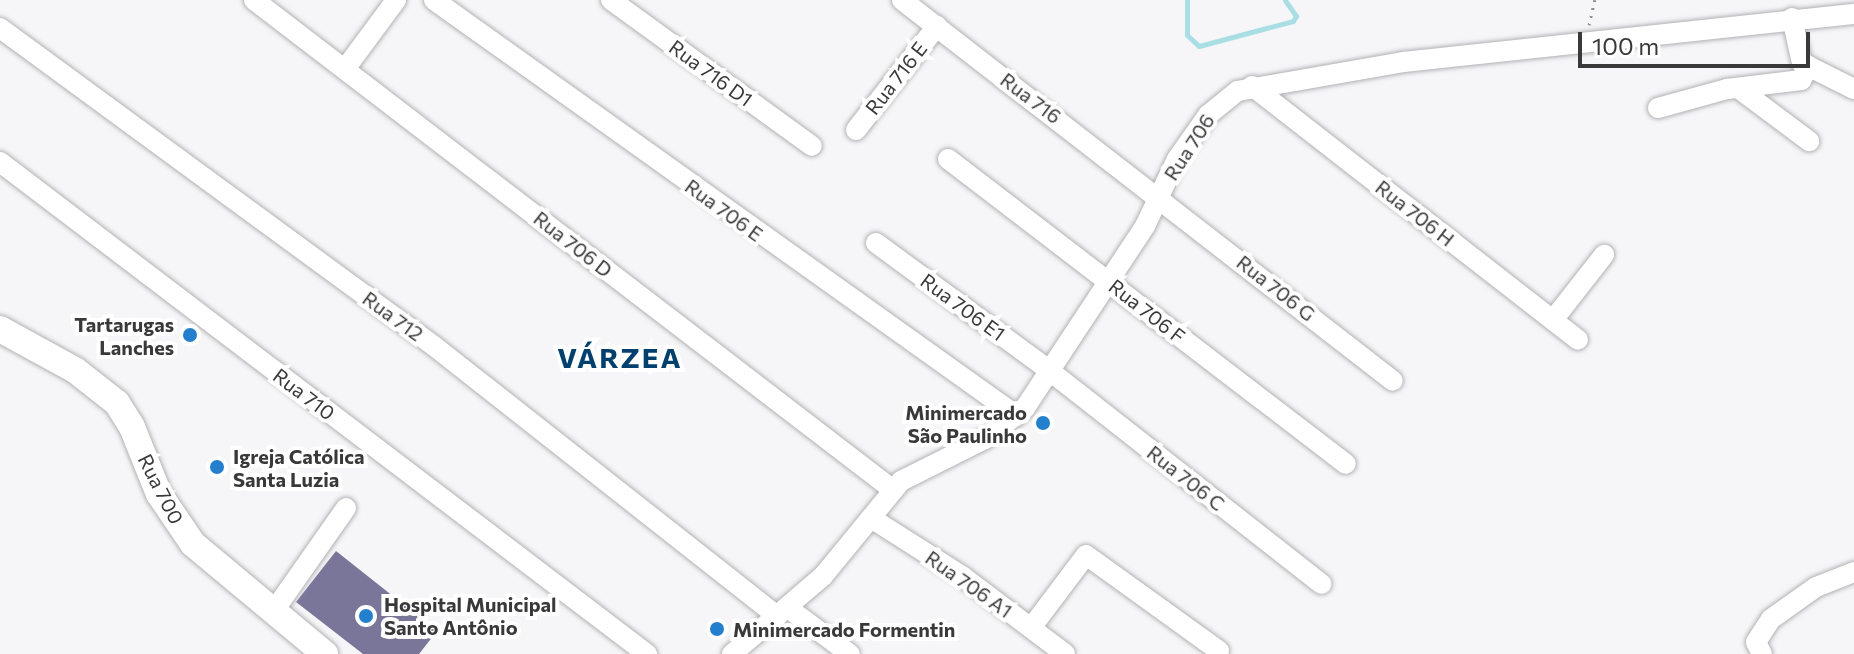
<!DOCTYPE html>
<html>
<head>
<meta charset="utf-8">
<style>
	body { margin:0 }
	#map { position:relative; width:1854px; height:654px; overflow:hidden; background:#f6f6f9; font-family:Commissioner,sans-serif }
	div>[style] { position:absolute }
	.stream>* { height:5px; margin:-2.5px; padding:0 2.5px; transform-origin:2.5px; border-radius:2.5px; background:#a8dee4 }
	.building>* { inset:0; background:#79769a }
	.path>* { height:3px; margin-top:-1.5px; transform-origin:0; background:repeating-linear-gradient(90deg,#919193 0 2px,transparent 0 8px) }
	.roads { filter:drop-shadow(0 0 2px #b2b2b5) drop-shadow(0 0 2px #b2b2b5) }
	.minor>* { height:20px; margin:-10px; padding:0 10px; transform-origin:10px; border-radius:10px; background:#fff }
	.major>* { height:26px; margin:-13px; padding:0 13px; transform-origin:13px; border-radius:13px; background:#fff }
	.dots>* { width:22px; height:22px; translate:-50% -50%; box-sizing:border-box; border:4px solid #fff; border-radius:50% }
	span { translate:-50% -50%; white-space:nowrap; text-align:center; line-height:1.15; -webkit-text-stroke:8px #fff; paint-order:stroke }
	.street-label { font-size:20px; color:#39393a }
	.poi-label { font-size:20px; color:#39393a; font-weight:700 }
	.right { translate:-100% -50%; text-align:right }
	.left { translate:0 -50%; text-align:left }
	.district-label { font-size:28px; color:#00406f; font-weight:700; letter-spacing:2px }
	.scale { position:absolute; left:1578px; top:32px; width:232px; height:36px; box-sizing:border-box; border:4px solid #39393a; border-top:0; padding-left:10px; font-size:24px; line-height:28px; white-space:nowrap; color:#39393a; -webkit-text-stroke:6px #fff; paint-order:stroke }
</style>
</head>
<body>
<div id="map">
	<div class="stream">
		<i style="left:1187px;top:0;width:35px;rotate:90deg"></i>
		<i style="left:1187px;top:35px;width:16px;rotate:43deg"></i>
		<i style="left:1199px;top:46px;width:97px;rotate:-14.9deg"></i>
		<i style="left:1293px;top:21px;width:6px;rotate:-59deg"></i>
		<i style="left:1296px;top:16px;width:19px;rotate:-125deg"></i>
	</div>
	<div class="building">
		<i style="clip-path:polygon(336px 551px,437px 631px,419px 654px,363px 654px,296px 602px)"></i>
	</div>
	<div class="path">
		<i style="left:1589px;top:25px;width:26px;rotate:-77deg"></i>
	</div>
	<div class="roads">
		<div class="minor">
			<i style="left:254px;top:0;width:804px;rotate:37.47deg"></i>
			<i style="left:434px;top:0;width:716px;rotate:35.51deg"></i>
			<i style="left:611px;top:0;width:248px;rotate:36deg"></i>
			<i style="left:902px;top:0;width:621px;rotate:37.81deg"></i>
			<i style="left:1792px;top:18px;width:46px;rotate:77.5deg"></i>
			<i style="left:1802px;top:63px;width:58px;rotate:26.6deg"></i>
			<i style="left:0;top:28px;width:538px;rotate:36.23deg"></i>
			<i style="left:434px;top:346px;width:437px;rotate:38.2deg"></i>
			<i style="left:345px;top:69px;width:86px;rotate:-53.5deg"></i>
			<i style="left:1252px;top:86px;width:413px;rotate:37.9deg"></i>
			<i style="left:1738px;top:88px;width:89px;rotate:36.7deg"></i>
			<i style="left:1658px;top:108px;width:72px;rotate:-15.4deg"></i>
			<i style="left:1727px;top:89px;width:75px;rotate:-6.9deg"></i>
			<i style="left:1801px;top:80px;width:16px;rotate:-60deg"></i>
			<i style="left:856px;top:130px;width:132px;rotate:-52.1deg"></i>
			<i style="left:948px;top:159px;width:501px;rotate:37.46deg"></i>
			<i style="left:0;top:162px;width:813px;rotate:37.25deg"></i>
			<i style="left:876px;top:243px;width:216px;rotate:36.3deg"></i>
			<i style="left:1050px;top:371px;width:345px;rotate:38.1deg"></i>
			<i style="left:1553px;top:320px;width:83px;rotate:-51.9deg"></i>
			<i style="left:871px;top:518px;width:108px;rotate:32.5deg"></i>
			<i style="left:962px;top:576px;width:129px;rotate:37.1deg"></i>
			<i style="left:788px;top:608px;width:77px;rotate:36.6deg"></i>
			<i style="left:273px;top:612px;width:127px;rotate:-54.9deg"></i>
			<i style="left:1031px;top:628px;width:91px;rotate:-53deg"></i>
			<i style="left:1086px;top:555px;width:164px;rotate:35.8deg"></i>
			<i style="left:732px;top:654px;width:120px;rotate:-40.6deg"></i>
			<i style="left:823px;top:576px;width:123px;rotate:-50.6deg"></i>
			<i style="left:901px;top:481px;width:94px;rotate:-26.6deg"></i>
			<i style="left:985px;top:439px;width:51px;rotate:-37.8deg"></i>
			<i style="left:1025px;top:408px;width:218px;rotate:-56.6deg"></i>
			<i style="left:1145px;top:226px;width:74px;rotate:-64.5deg"></i>
			<i style="left:1177px;top:159px;width:54px;rotate:-54.8deg"></i>
			<i style="left:1208px;top:115px;width:38px;rotate:-39deg"></i>
			<i style="left:1238px;top:91px;width:169px;rotate:-9.9deg"></i>
			<i style="left:1404px;top:62px;width:453px;rotate:-6.1deg"></i>
			<i style="left:1762px;top:654px;width:13px;rotate:-117deg"></i>
			<i style="left:1756px;top:642px;width:27px;rotate:-57deg"></i>
			<i style="left:1771px;top:619px;width:55px;rotate:-35.4deg"></i>
			<i style="left:1816px;top:587px;width:41px;rotate:-21.5deg"></i>
		</div>
		<div class="major">
			<i style="left:0;top:329px;width:85px;rotate:28.7deg"></i>
			<i style="left:75px;top:370px;width:53px;rotate:38.2deg"></i>
			<i style="left:117px;top:403px;width:28px;rotate:58deg"></i>
			<i style="left:132px;top:427px;width:72px;rotate:68.1deg"></i>
			<i style="left:159px;top:494px;width:60px;rotate:55.8deg"></i>
			<i style="left:193px;top:544px;width:172px;rotate:39.8deg"></i>
		</div>
	</div>
	<div class="dots">
		<i style="left:190px;top:335px;background:#247fcc"></i>
		<i style="left:1043px;top:423px;background:#247fcc"></i>
		<i style="left:217px;top:467px;background:#247fcc"></i>
		<i style="left:366px;top:616px;background:#247fcc"></i>
		<i style="left:717px;top:629px;background:#247fcc"></i>
	</div>
	<div class="street-label">
		<span style="left:711px;top:73px;rotate:36deg">Rua 716 D1</span>
		<span style="left:896px;top:78px;rotate:-52deg">Rua 716 E</span>
		<span style="left:1031px;top:98px;rotate:37deg">Rua 716</span>
		<span style="left:1189px;top:147px;rotate:-57deg">Rua 706</span>
		<span style="left:724px;top:210px;rotate:36deg">Rua 706 E</span>
		<span style="left:1415px;top:213px;rotate:38deg">Rua 706 H</span>
		<span style="left:573px;top:244px;rotate:38deg">Rua 706 D</span>
		<span style="left:1276px;top:288px;rotate:38deg">Rua 706 G</span>
		<span style="left:963px;top:307px;rotate:36deg">Rua 706 E1</span>
		<span style="left:1147px;top:311px;rotate:38deg">Rua 706 F</span>
		<span style="left:393px;top:316px;rotate:36deg">Rua 712</span>
		<span style="left:304px;top:394px;rotate:37deg">Rua 710</span>
		<span style="left:1186px;top:478px;rotate:38deg">Rua 706 C</span>
		<span style="left:161px;top:489px;rotate:63deg">Rua 700</span>
		<span style="left:969px;top:584px;rotate:35deg">Rua 706 A1</span>
	</div>
	<div class="poi-label">
		<span class="right" style="left:174px;top:336px">Tartarugas<br>Lanches</span>
		<span class="right" style="left:1027px;top:424px">Minimercado<br>São Paulinho</span>
		<span class="left" style="left:233px;top:468px">Igreja Católica<br>Santa Luzia</span>
		<span class="left" style="left:384px;top:616px">Hospital Municipal<br>Santo Antônio</span>
		<span class="left" style="left:733px;top:629px">Minimercado Formentin</span>
	</div>
	<div class="district-label">
		<span style="left:620px;top:357px">VÁRZEA</span>
	</div>
	<div class="scale">100 m</div>
</div>
</body>
</html>
